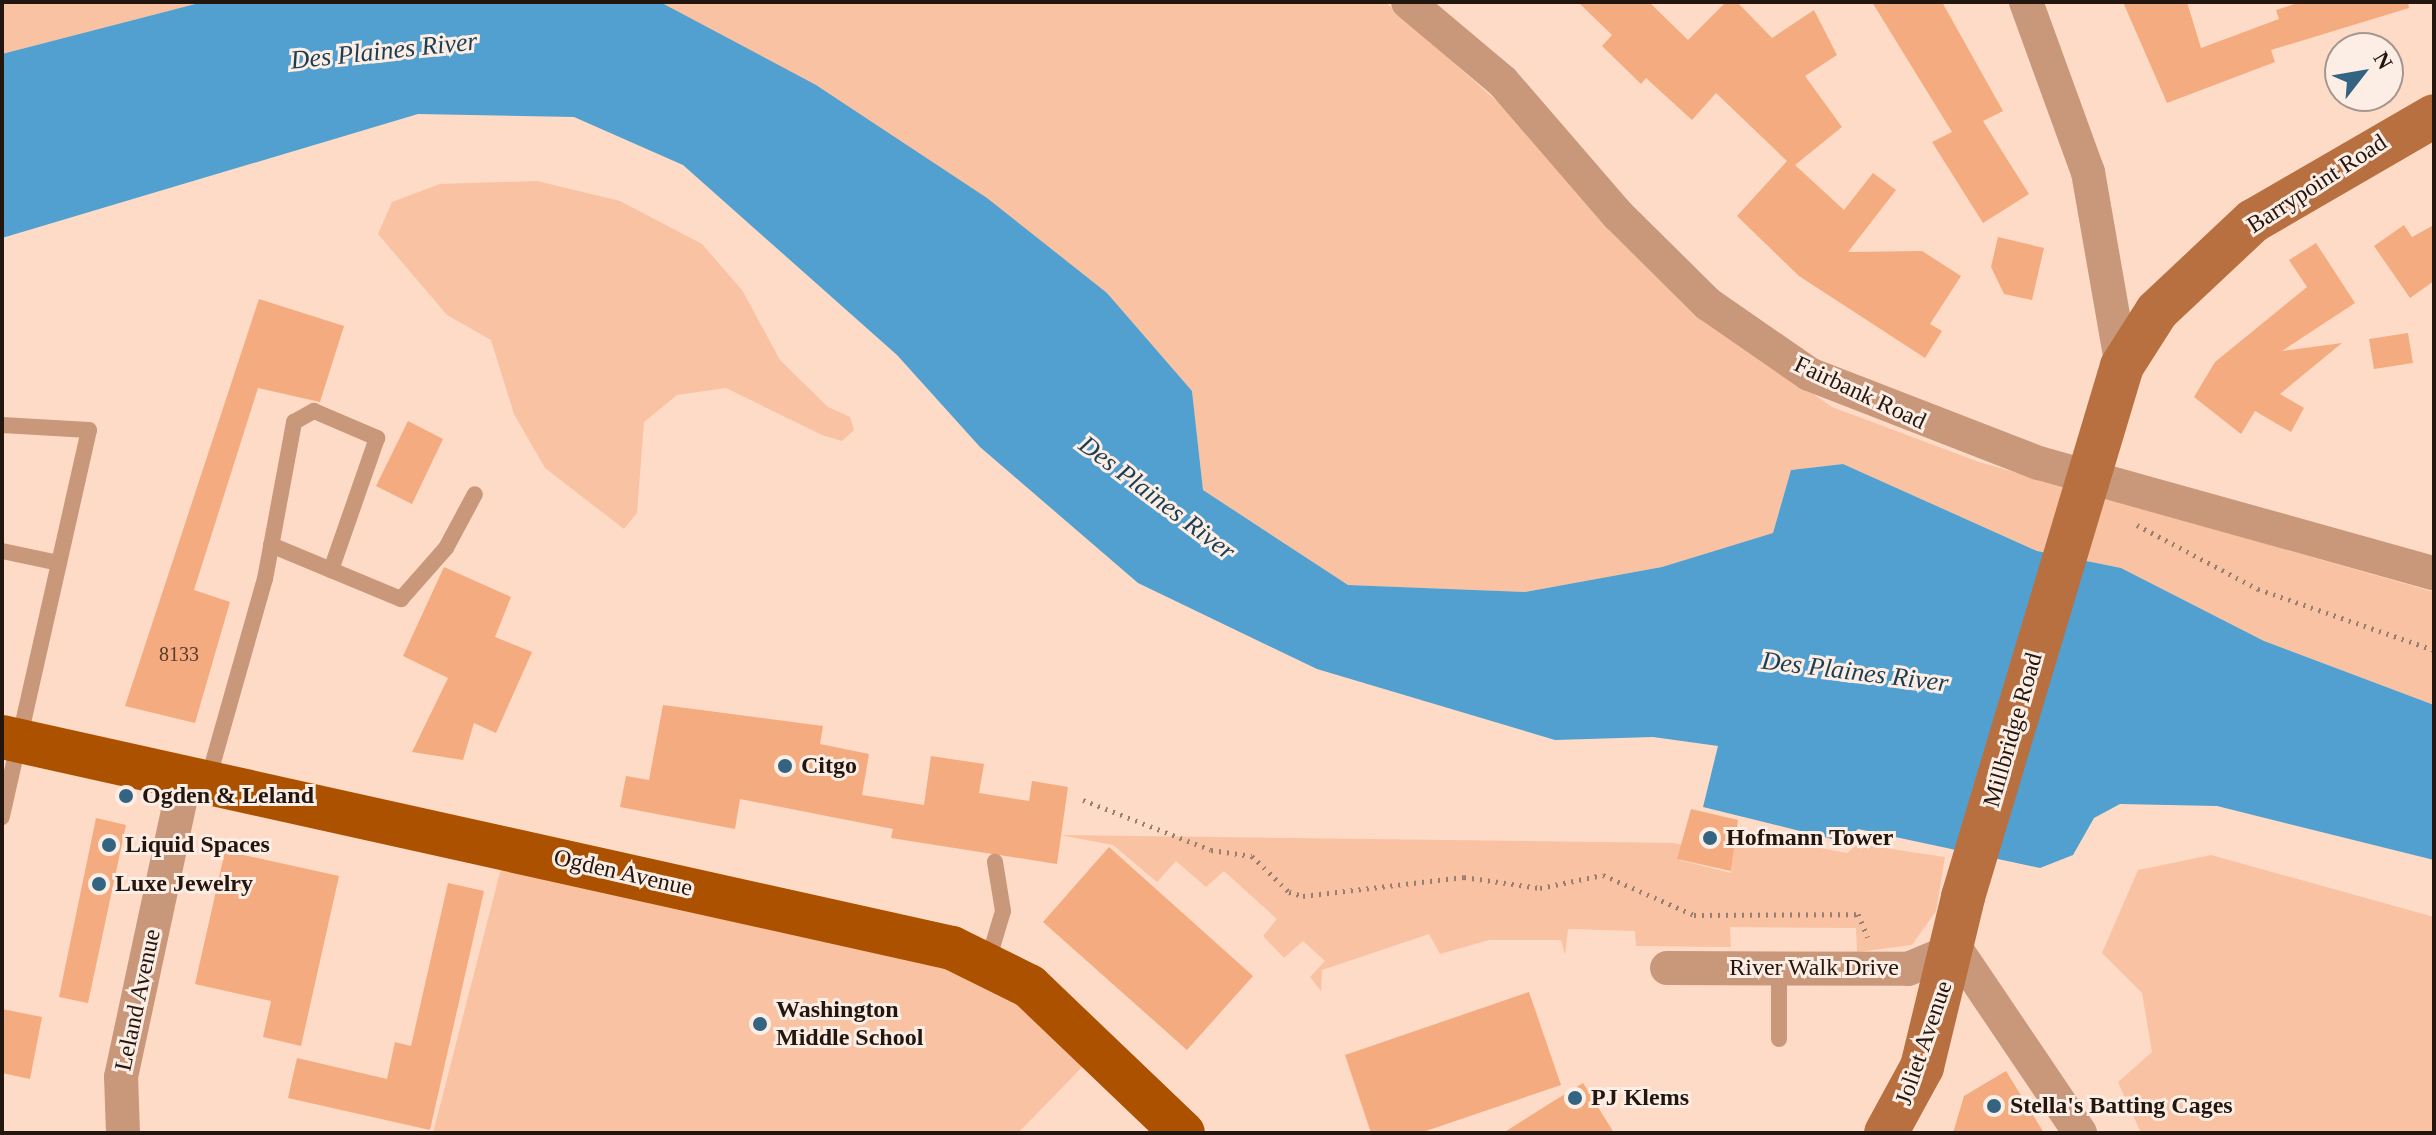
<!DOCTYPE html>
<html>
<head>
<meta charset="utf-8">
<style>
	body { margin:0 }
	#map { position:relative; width:2436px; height:1135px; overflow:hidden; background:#fedbc6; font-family:Georgia,serif }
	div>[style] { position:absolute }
	.green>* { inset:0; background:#f9c2a2 }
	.water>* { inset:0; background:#52a0cf }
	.building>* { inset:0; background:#f4ab7f }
	.path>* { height:5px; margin-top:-2.5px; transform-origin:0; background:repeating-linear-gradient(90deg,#977f70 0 2px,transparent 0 8px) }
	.lane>* { height:16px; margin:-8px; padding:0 8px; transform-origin:8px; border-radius:8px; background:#c99779 }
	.street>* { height:34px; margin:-17px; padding:0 17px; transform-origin:17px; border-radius:17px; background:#c99779 }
	.secondary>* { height:44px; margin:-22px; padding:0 22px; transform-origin:22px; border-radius:22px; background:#b97041 }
	.primary>* { height:44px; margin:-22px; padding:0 22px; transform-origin:22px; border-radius:22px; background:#ab5100 }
	.dots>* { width:22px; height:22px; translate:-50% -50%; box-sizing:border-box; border:4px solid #fcede5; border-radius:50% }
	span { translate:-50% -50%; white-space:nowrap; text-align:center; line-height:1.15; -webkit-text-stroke:6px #fcede5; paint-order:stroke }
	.number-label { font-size:20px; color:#563b2a }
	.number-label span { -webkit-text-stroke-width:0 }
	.street-label { font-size:24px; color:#22160e }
	.poi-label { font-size:24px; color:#22160e; font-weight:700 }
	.left { translate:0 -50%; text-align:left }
	.water-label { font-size:26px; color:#1b3d52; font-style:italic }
	.frame { position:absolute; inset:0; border:4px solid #22160e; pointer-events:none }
	.north { position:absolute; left:2324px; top:32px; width:80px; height:80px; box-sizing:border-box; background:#fcede5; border:2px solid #a5978f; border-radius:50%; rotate:59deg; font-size:22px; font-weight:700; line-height:32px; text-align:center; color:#22160e }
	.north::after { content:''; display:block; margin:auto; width:28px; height:36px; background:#336482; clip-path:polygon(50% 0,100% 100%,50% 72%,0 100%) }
</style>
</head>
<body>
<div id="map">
	<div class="green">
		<i style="clip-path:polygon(2px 2px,203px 2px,2px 54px)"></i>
		<i style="clip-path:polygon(660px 2px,1385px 2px,1499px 103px,1695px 312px,1832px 407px,1979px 462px,2434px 592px,2434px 705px,2264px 641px,2121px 568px,2037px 551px,1843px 464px,1791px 470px,1773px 533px,1662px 567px,1525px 592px,1348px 585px,1203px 490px,1192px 391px,1107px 293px,920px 154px)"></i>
		<i style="clip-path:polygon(537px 181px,620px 201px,702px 244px,742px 290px,780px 360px,828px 407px,850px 417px,854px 430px,842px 441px,822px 435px,726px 388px,677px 395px,644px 422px,637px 513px,624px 529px,545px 468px,514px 414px,491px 340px,447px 315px,378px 234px,392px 202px,440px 184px)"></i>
		<i style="clip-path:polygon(1736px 832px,1847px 853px,1858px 844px,1945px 857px,1936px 911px,1912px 945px,1857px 952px,1856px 928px,1730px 927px,1731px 947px,1636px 946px,1635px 931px,1568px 929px,1565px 955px,1561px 940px,1489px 940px,1440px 954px,1429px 934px,1322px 970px,1321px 991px,1310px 977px,1325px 961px,1303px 941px,1284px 958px,1263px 936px,1277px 919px,1224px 871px,1206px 887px,1176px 861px,1157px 882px,1113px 845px,1060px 835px,1674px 843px,1683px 845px,1679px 860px,1731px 873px)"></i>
		<i style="clip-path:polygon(505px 853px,955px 955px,1092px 1057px,1018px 1133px,433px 1133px)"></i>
		<i style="clip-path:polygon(2211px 855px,2434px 917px,2434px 1133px,2141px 1133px,2118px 1082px,2152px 1052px,2142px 993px,2102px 953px,2138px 870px)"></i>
	</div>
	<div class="water">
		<i style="clip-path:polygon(203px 2px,660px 2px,816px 85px,987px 198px,1107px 293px,1192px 391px,1203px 490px,1348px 585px,1525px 592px,1662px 567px,1773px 533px,1791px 470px,1843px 464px,2037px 551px,2121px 568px,2264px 641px,2434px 705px,2434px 860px,2217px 806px,2120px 804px,2094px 818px,2073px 855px,2040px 868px,1858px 829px,1844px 842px,1703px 807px,1718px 746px,1653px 737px,1555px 740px,1317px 669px,1138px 583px,980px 447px,897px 355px,683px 165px,574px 117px,418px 114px,2px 238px,2px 54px)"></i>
	</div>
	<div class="building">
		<i style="clip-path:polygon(1578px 2px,1649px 2px,1688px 40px,1726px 2px,1737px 2px,1772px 38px,1814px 10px,1837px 55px,1805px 76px,1842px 127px,1795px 165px,1844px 210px,1873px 173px,1896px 190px,1848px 252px,1922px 251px,1961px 276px,1930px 324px,1942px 331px,1925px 358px,1799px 276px,1737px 216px,1787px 161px,1716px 93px,1692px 120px,1646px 78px,1641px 84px,1602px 46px,1612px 35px)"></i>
		<i style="clip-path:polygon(1872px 2px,1942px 2px,2003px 111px,1983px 121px,2029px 194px,1983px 223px,1932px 142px,1952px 132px)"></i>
		<i style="clip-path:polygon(2123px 2px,2187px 2px,2201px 48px,2279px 19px,2276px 10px,2301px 2px,2408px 2px,2409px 8px,2271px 50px,2275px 62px,2167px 103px)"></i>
		<i style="clip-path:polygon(2404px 225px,2412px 237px,2434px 225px,2434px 281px,2410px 298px,2374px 246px)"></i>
		<i style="clip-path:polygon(1998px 237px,2044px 248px,2032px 300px,2004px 294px,1991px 267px)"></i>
		<i style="clip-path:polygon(2316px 243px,2355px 303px,2282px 351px,2342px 343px,2280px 394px,2304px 408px,2291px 432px,2255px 411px,2241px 434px,2194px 397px,2215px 362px,2307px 287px,2289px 260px)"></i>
		<i style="clip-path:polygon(259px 299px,344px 326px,320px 402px,258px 388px,194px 590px,230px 602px,195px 723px,125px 706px)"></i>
		<i style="clip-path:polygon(2408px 333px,2413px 363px,2374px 369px,2369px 339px)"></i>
		<i style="clip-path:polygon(408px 421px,443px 439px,412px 504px,376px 486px)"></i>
		<i style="clip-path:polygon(444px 567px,511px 597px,495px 637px,532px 652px,496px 733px,474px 723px,463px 760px,412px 752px,448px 678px,403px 656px)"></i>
		<i style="clip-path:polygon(663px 705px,823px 726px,820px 744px,869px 754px,862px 795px,924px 805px,931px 756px,984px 764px,979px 793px,1029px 801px,1032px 781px,1068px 787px,1057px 864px,891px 838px,893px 829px,740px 799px,735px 829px,620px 807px,626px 776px,649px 780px)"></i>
		<i style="clip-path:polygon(1691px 809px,1738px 820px,1731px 871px,1677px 859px)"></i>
		<i style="clip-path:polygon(96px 818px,126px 825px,88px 1003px,59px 997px)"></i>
		<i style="clip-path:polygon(1109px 847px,1253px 976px,1187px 1050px,1043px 922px)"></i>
		<i style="clip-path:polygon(225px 851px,339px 876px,301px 1046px,263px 1037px,271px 1001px,195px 984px)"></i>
		<i style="clip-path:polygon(448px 883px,484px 891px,430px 1130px,288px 1098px,297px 1058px,387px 1079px,395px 1042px,411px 1046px)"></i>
		<i style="clip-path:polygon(1529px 992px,1561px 1085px,1420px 1133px,1371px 1133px,1345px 1055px)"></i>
		<i style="clip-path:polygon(2px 1009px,42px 1017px,30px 1079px,2px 1073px)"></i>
		<i style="clip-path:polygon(2006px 1071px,2044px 1133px,1953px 1133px,1964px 1096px)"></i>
		<i style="clip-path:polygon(1583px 1083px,1614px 1133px,1503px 1133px,1552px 1102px)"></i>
	</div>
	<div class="path">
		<i style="left:2137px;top:525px;width:137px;rotate:27.9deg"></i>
		<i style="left:2258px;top:589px;width:186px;rotate:19.1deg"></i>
		<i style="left:1083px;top:800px;width:137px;rotate:21.3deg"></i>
		<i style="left:1211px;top:850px;width:41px;rotate:8.3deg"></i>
		<i style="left:1252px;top:856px;width:52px;rotate:44.2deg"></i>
		<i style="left:1289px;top:892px;width:15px;rotate:16deg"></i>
		<i style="left:1303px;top:896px;width:162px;rotate:-6.7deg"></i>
		<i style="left:1464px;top:877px;width:77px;rotate:8.2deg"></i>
		<i style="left:1540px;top:888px;width:64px;rotate:-11.7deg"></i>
		<i style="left:1603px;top:875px;width:99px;rotate:23.7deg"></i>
		<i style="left:1694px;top:915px;width:164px;rotate:-0.3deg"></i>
		<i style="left:1858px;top:914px;width:25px;rotate:67deg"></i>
	</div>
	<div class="lane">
		<i style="left:2px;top:425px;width:87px;rotate:3.3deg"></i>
		<i style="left:89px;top:430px;width:397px;rotate:102.7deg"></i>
		<i style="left:271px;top:545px;width:141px;rotate:22.6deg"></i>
		<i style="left:401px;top:599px;width:68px;rotate:-48.6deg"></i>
		<i style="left:446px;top:548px;width:61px;rotate:-61.8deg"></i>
		<i style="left:2px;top:551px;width:58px;rotate:11.9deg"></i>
		<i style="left:208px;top:780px;width:209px;rotate:-74.2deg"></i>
		<i style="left:265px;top:579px;width:160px;rotate:-79.5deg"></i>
		<i style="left:294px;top:422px;width:23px;rotate:-29deg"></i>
		<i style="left:314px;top:411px;width:69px;rotate:23.2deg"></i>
		<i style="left:377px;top:438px;width:140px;rotate:109.2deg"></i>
		<i style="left:988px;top:961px;width:52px;rotate:-73.3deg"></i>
		<i style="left:1003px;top:911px;width:50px;rotate:-99.3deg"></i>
		<i style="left:1779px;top:1039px;width:70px;rotate:-90deg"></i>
	</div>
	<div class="street">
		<i style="left:1408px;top:2px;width:124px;rotate:40.1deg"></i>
		<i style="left:1503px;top:82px;width:176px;rotate:49.2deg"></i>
		<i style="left:1618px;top:215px;width:127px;rotate:44.7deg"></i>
		<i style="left:1708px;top:304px;width:123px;rotate:34.7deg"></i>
		<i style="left:1809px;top:374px;width:247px;rotate:21.2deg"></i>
		<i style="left:2039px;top:463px;width:410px;rotate:15.6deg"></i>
		<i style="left:2026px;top:2px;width:181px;rotate:70deg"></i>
		<i style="left:2088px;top:172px;width:197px;rotate:80.1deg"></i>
		<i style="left:1667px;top:968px;width:241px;rotate:0.2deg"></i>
		<i style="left:1908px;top:969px;width:52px;rotate:-22.6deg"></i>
		<i style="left:1956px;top:949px;width:222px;rotate:56deg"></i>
		<i style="left:123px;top:1133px;width:56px;rotate:-92deg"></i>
		<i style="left:121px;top:1077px;width:309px;rotate:-77.9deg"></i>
	</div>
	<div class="secondary">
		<i style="left:1886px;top:1133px;width:75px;rotate:-61.4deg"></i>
		<i style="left:1922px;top:1067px;width:175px;rotate:-76.4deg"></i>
		<i style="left:1963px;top:897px;width:554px;rotate:-73.33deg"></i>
		<i style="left:2122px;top:366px;width:65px;rotate:-57.5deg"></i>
		<i style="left:2157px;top:311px;width:132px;rotate:-43.2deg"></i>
		<i style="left:2253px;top:221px;width:209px;rotate:-30.1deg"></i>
	</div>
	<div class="primary">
		<i style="left:2px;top:737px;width:973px;rotate:12.52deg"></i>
		<i style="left:952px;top:948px;width:86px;rotate:26.3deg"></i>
		<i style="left:1029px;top:986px;width:213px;rotate:43.7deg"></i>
	</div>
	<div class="dots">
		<i style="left:785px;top:766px;background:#336482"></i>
		<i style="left:126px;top:796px;background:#336482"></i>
		<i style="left:1710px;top:838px;background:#336482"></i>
		<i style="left:109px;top:845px;background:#336482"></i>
		<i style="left:99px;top:884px;background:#336482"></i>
		<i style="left:760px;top:1024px;background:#336482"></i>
		<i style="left:1575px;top:1098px;background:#336482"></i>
		<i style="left:1994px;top:1106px;background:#336482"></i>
	</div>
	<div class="number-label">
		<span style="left:179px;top:654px">8133</span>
	</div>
	<div class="street-label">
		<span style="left:2317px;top:184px;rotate:-33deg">Barrypoint Road</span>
		<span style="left:1860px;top:393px;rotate:25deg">Fairbank Road</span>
		<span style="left:2013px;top:730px;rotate:-74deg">Millbridge Road</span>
		<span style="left:623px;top:873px;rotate:13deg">Ogden Avenue</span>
		<span style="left:1814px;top:968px">River Walk Drive</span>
		<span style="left:138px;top:1000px;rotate:-78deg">Leland Avenue</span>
		<span style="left:1924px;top:1043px;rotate:-71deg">Joliet Avenue</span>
	</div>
	<div class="poi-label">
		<span class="left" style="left:801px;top:766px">Citgo</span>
		<span class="left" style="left:142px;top:796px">Ogden &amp; Leland</span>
		<span class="left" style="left:1726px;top:838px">Hofmann Tower</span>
		<span class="left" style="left:125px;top:845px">Liquid Spaces</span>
		<span class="left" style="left:115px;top:884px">Luxe Jewelry</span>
		<span class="left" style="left:776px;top:1024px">Washington<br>Middle School</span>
		<span class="left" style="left:1591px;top:1098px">PJ Klems</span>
		<span class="left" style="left:2010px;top:1106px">Stella's Batting Cages</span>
	</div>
	<div class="water-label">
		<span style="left:384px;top:51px;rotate:-6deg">Des Plaines River</span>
		<span style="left:1157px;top:498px;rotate:37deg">Des Plaines River</span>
		<span style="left:1855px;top:672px;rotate:7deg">Des Plaines River</span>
	</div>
	<div class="frame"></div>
	<div class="north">N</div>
</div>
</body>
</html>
